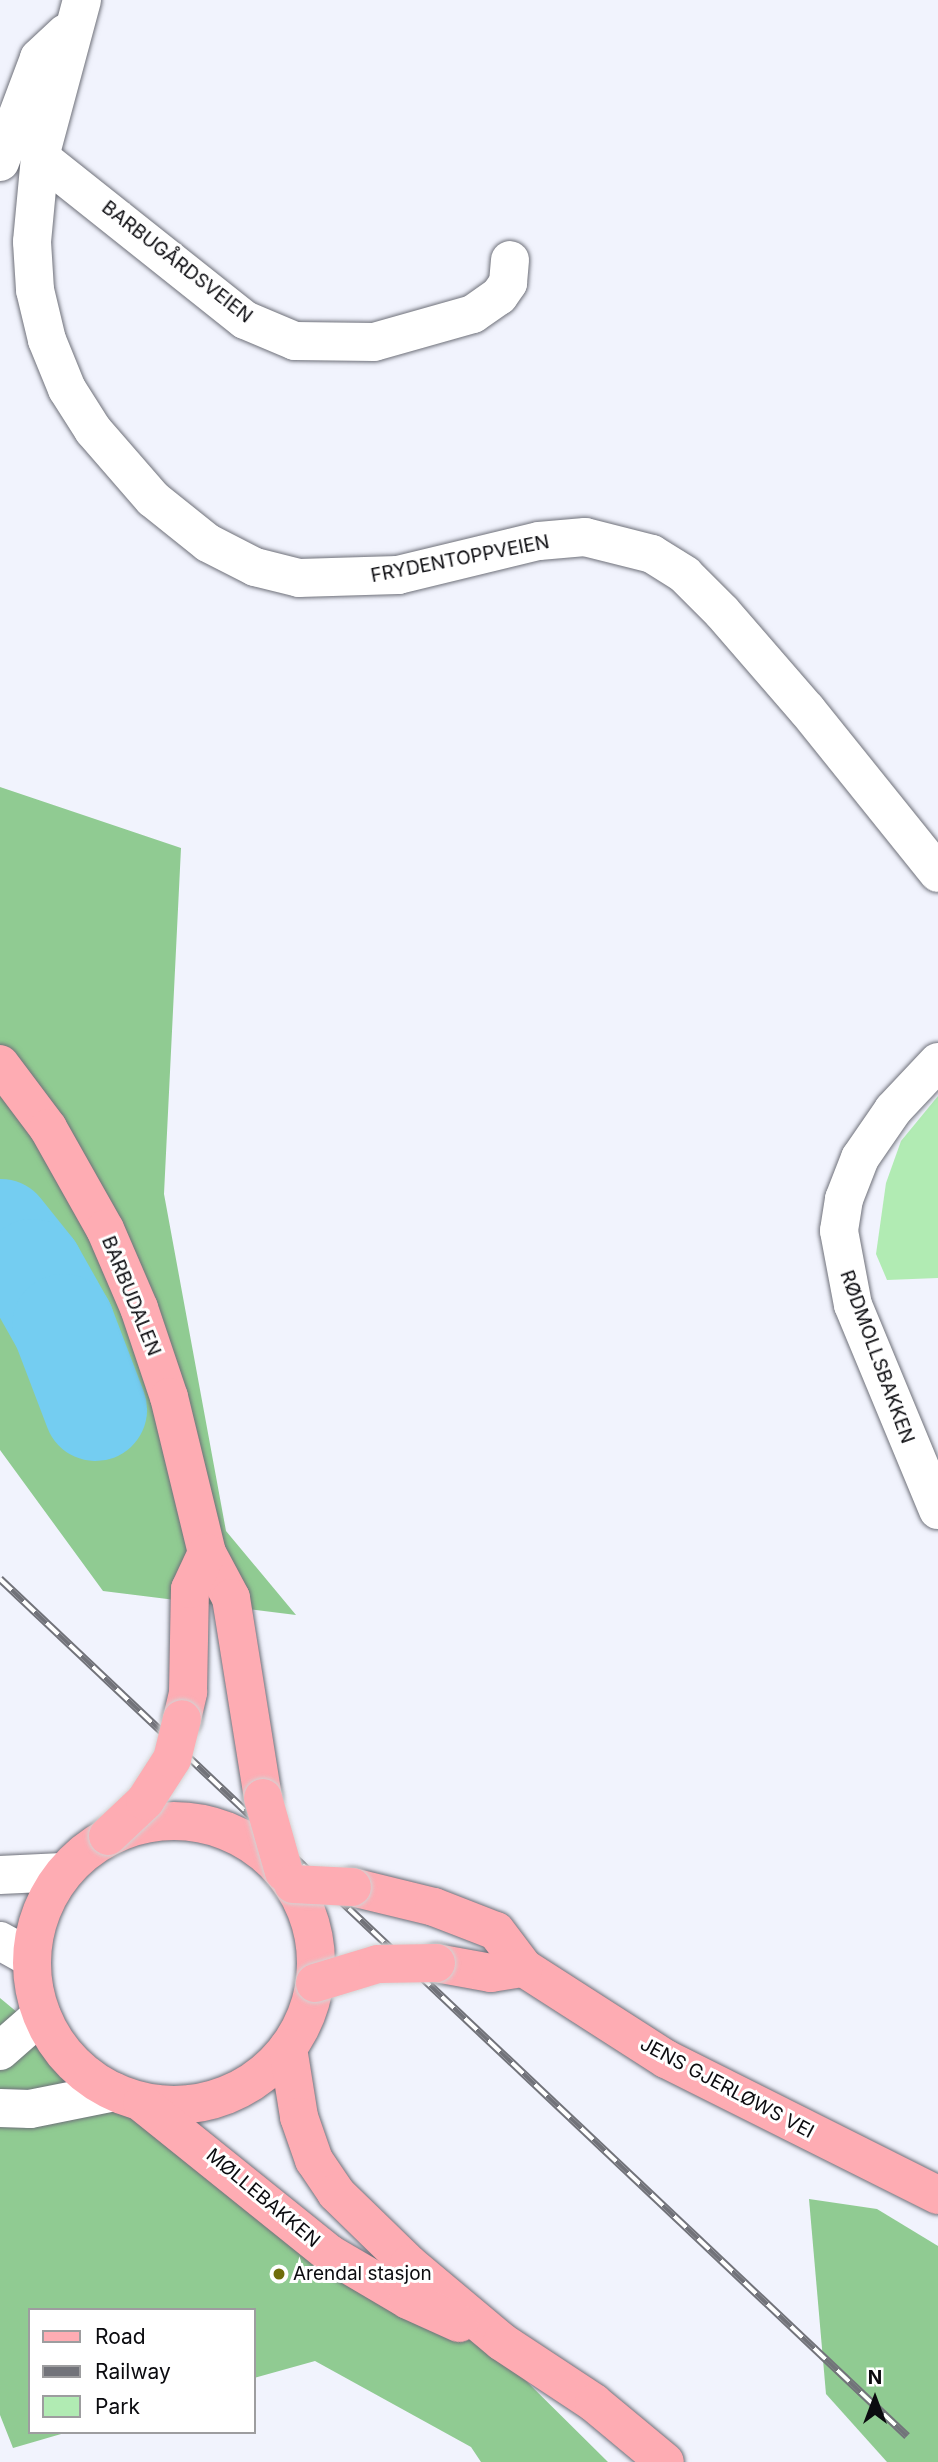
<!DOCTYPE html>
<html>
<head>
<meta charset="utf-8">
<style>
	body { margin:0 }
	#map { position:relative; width:938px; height:2462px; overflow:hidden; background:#f1f3fd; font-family:Inter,sans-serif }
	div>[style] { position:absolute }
	.green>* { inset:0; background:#b1ebb3 }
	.forest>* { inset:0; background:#90cb92 }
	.river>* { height:103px; margin:-51.5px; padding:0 51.5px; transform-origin:51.5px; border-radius:51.5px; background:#74cdf1 }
	.roads { filter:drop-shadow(0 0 2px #6e7079) drop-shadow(0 0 2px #6e7079) }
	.minor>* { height:38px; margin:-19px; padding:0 19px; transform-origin:19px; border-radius:19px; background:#fff }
	.major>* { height:38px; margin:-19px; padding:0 19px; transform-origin:19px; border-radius:19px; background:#feacb3 }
	.major>.ring { margin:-19px; padding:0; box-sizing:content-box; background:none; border:38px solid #feacb3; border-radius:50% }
	.rail>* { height:8px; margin-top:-4px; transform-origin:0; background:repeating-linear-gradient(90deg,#fff 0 16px,#72737a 0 32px); box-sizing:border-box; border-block:2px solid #72737a }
	.bridges { filter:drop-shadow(0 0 2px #d3d3d4) drop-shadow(0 0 2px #d3d3d4) }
	.major-bridge>* { height:38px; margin:-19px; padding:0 19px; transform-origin:19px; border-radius:19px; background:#feacb3 }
	.dots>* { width:19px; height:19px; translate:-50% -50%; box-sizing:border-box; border:4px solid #fff; border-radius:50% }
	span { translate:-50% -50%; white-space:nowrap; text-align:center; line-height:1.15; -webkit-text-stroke:6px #fff; paint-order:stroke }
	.street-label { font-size:19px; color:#0b0b0f }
	.poi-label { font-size:19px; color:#0b0b0f }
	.left { translate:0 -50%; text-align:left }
	.legend { position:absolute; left:28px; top:2308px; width:228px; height:126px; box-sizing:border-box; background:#fff; border:2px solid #9d9d9f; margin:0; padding:9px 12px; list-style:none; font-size:21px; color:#0b0b0f }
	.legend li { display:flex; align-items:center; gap:14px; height:35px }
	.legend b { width:35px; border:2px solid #9d9d9f }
	.north { position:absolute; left:840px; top:2364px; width:70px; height:70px; -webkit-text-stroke:5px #fff; paint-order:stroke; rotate:0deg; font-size:19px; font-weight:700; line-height:28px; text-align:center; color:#0b0b0f }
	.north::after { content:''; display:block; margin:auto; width:24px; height:32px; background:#0b0b0f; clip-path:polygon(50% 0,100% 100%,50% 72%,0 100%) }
</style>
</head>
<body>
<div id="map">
	<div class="green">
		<i style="clip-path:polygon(938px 1096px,938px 1278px,887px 1280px,876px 1254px,886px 1183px,901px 1141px)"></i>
	</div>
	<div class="forest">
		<i style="clip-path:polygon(0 787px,181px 848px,164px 1194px,226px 1531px,296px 1615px,103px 1591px,0 1450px)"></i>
		<i style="clip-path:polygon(0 1998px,219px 2180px,497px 2352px,608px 2462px,481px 2462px,471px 2447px,315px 2361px,254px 2378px,254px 2310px,30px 2310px,30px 2432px,68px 2432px,13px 2448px,0 2415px)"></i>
		<i style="clip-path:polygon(809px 2199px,877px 2209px,938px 2246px,938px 2462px,887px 2462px,826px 2394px)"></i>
	</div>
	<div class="river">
		<i style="left:0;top:1230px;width:51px;rotate:51.3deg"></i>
		<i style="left:32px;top:1270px;width:63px;rotate:60.6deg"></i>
		<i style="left:63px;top:1325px;width:90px;rotate:69.1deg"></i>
	</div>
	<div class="roads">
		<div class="minor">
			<i style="left:82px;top:0;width:163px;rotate:105deg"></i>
			<i style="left:40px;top:157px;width:85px;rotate:95.4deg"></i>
			<i style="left:32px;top:242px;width:48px;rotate:86.4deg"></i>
			<i style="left:35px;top:290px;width:51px;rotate:76.5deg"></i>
			<i style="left:47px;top:340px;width:53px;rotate:67.8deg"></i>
			<i style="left:67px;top:389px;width:49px;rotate:57.6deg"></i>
			<i style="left:93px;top:430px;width:91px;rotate:49deg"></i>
			<i style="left:153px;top:499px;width:70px;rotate:38.7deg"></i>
			<i style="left:208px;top:543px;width:53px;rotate:27.1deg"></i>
			<i style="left:255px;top:567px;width:45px;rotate:14deg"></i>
			<i style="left:299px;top:578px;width:99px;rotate:-1.7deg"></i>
			<i style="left:398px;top:575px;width:145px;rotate:-13.6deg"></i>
			<i style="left:539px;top:541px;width:46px;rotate:-5deg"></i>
			<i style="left:585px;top:537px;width:69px;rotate:14.2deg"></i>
			<i style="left:652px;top:554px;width:39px;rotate:32deg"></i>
			<i style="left:685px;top:575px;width:52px;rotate:45deg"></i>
			<i style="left:722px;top:612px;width:130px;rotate:49.1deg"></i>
			<i style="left:807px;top:710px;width:209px;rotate:51.2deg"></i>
			<i style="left:40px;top:157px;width:262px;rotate:38.5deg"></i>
			<i style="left:245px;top:320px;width:54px;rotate:22.8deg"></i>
			<i style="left:295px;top:341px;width:79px;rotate:0.7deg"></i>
			<i style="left:374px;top:342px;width:103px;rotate:-15.8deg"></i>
			<i style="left:473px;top:314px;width:32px;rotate:-35deg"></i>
			<i style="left:499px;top:296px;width:16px;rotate:-55deg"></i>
			<i style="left:508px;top:283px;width:23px;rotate:-85deg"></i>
			<i style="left:0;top:162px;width:111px;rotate:-69.4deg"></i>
			<i style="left:39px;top:58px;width:37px;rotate:-43deg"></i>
			<i style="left:938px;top:1062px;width:66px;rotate:133.2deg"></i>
			<i style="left:893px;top:1110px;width:58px;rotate:124.5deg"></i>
			<i style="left:860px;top:1158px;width:44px;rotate:111.3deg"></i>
			<i style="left:844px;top:1199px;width:32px;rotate:99deg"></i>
			<i style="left:839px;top:1231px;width:75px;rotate:79.3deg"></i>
			<i style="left:853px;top:1305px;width:222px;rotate:67.5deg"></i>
			<i style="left:0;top:1875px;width:63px;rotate:-2.7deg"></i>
			<i style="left:0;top:1941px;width:35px;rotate:29deg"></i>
			<i style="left:0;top:2051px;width:55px;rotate:-41.3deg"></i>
			<i style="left:0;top:2108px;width:30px;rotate:2deg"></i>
			<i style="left:30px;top:2109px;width:86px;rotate:-11.4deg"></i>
		</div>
		<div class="major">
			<i style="left:0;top:1064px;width:80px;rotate:53.1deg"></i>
			<i style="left:48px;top:1128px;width:116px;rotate:60.6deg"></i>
			<i style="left:105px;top:1229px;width:86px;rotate:66.7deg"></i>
			<i style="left:139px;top:1308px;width:94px;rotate:71.4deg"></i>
			<i style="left:169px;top:1397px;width:161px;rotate:76.3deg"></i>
			<i style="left:207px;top:1553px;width:51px;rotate:61.9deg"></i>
			<i style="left:231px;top:1598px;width:203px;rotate:80.9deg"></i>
			<i style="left:182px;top:1719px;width:28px;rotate:-77deg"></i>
			<i style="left:188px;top:1692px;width:103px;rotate:-88.9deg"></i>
			<i style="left:190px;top:1589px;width:40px;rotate:-65deg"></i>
			<i class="ring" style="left:32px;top:1821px;width:246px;height:246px"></i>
			<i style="left:352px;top:1887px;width:84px;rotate:13.7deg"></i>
			<i style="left:434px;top:1907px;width:66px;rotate:21.2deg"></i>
			<i style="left:496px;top:1931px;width:46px;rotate:52.9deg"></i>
			<i style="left:524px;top:1968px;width:169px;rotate:32.7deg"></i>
			<i style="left:666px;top:2059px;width:304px;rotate:26.6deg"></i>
			<i style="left:436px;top:1963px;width:56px;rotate:10.3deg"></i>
			<i style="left:491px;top:1973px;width:33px;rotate:-9deg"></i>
			<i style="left:288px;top:2048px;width:70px;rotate:80.9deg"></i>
			<i style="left:299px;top:2117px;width:46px;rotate:70.8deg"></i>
			<i style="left:314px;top:2160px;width:40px;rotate:56deg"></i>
			<i style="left:336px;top:2193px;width:102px;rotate:44.2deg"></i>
			<i style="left:409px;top:2264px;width:121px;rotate:40deg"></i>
			<i style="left:502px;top:2342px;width:110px;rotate:33.5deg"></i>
			<i style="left:594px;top:2403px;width:92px;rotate:39.7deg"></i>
			<i style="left:142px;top:2103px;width:241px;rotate:38.8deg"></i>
			<i style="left:330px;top:2254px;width:91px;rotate:30.5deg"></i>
			<i style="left:408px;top:2300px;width:56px;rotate:24.3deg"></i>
		</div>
	</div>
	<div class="rail">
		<i style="left:0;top:1579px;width:1248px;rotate:43.38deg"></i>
	</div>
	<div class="bridges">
		<div class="major-bridge">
			<i style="left:263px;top:1798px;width:77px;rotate:74.2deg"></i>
			<i style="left:108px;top:1836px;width:51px;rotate:-43.4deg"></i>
			<i style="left:145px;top:1801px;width:50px;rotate:-57.3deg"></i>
			<i style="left:172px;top:1759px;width:41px;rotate:-76deg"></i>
			<i style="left:293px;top:1884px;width:59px;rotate:2.9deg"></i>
			<i style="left:315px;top:1983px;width:66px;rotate:-16.8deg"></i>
			<i style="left:378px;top:1964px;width:58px;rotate:-1deg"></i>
		</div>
	</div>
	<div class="dots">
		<i style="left:279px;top:2274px;background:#6f6c0b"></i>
	</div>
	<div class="street-label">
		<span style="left:177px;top:262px;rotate:38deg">BARBUGÅRDSVEIEN</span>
		<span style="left:460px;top:559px;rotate:-11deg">FRYDENTOPPVEIEN</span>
		<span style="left:131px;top:1296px;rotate:68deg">BARBUDALEN</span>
		<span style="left:877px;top:1357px;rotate:70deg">RØDMOLLSBAKKEN</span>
		<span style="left:727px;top:2088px;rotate:28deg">JENS GJERLØWS VEI</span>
		<span style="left:263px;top:2198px;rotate:40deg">MØLLEBAKKEN</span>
	</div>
	<div class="poi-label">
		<span class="left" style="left:293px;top:2274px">Arendal stasjon</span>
	</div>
	<ul class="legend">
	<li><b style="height:9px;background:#feacb3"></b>Road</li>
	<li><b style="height:9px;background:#72737a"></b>Railway</li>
	<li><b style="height:19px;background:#b1ebb3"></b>Park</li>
	</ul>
	<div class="north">N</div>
</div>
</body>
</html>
